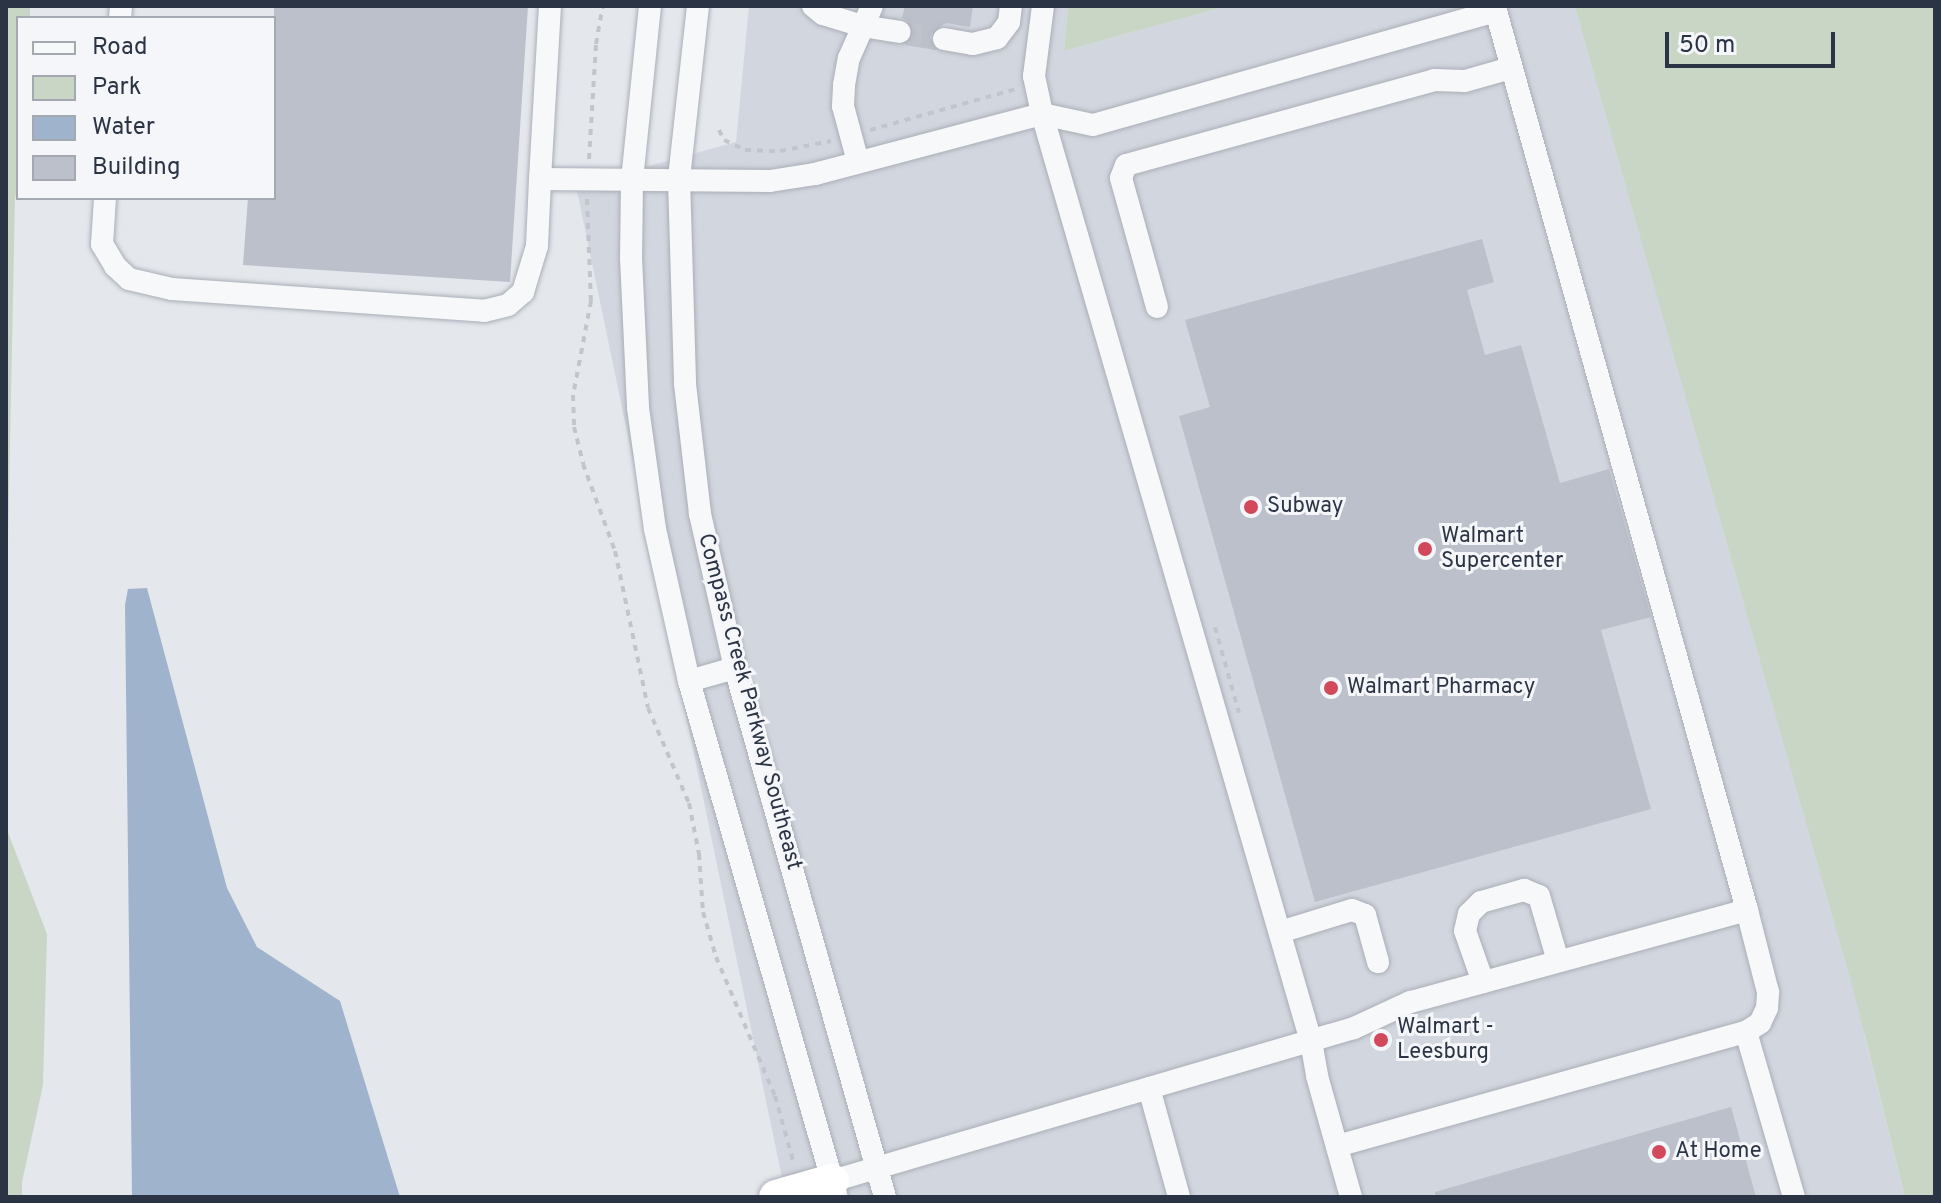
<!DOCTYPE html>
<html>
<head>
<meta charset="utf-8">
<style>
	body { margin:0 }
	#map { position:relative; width:1941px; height:1203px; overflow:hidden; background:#e4e7ec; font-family:Overpass,sans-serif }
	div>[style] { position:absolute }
	.built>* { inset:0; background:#d2d6de }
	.green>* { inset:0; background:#c9d6c5 }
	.water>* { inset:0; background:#9fb4cc }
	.building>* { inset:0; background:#bbc0ca }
	.minor-tunnel>* { height:22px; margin-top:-11px; transform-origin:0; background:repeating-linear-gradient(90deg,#bfc3cb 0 22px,transparent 0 33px) }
	.path>* { height:4px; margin-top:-2px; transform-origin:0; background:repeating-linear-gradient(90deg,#c2c5cb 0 6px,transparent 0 12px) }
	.roads { filter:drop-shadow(0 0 2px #a9aeb7) drop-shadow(0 0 2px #a9aeb7) }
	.minor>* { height:22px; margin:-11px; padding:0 11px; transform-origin:11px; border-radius:11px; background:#f7f8fa }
	.highway>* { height:34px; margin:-17px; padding:0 17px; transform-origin:17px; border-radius:17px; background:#fff }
	.dots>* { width:22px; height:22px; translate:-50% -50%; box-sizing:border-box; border:4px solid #f4f6f9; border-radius:50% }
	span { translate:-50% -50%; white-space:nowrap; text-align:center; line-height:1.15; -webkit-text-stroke:6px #f4f6f9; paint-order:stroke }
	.poi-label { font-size:22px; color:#2b3445 }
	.left { translate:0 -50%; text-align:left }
	.street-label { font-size:22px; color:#2b3445 }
	.frame { position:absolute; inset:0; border:8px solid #2b3445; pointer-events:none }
	.legend { position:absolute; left:16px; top:16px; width:260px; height:184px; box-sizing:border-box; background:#f4f6f9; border:2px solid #a4a8b1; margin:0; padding:10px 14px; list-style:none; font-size:24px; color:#2b3445 }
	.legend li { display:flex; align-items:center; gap:16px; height:40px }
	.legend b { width:40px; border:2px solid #a4a8b1 }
	.scale { position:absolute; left:1665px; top:32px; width:170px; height:36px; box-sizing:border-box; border:4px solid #2b3445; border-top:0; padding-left:10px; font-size:24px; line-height:28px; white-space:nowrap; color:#2b3445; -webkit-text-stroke:6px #f4f6f9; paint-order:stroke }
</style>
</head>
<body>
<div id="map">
	<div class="built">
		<i style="clip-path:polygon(749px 6px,1068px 6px,1064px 51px,1227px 6px,1935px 6px,1935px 1197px,1863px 1030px,1905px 1197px,786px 1197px,576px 186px,736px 142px)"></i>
	</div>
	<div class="green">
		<i style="clip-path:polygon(6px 6px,30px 6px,30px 18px,18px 18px,18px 189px,15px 198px,6px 641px)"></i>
		<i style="clip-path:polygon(1068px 6px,1227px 6px,1064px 51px)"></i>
		<i style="clip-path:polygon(1575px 6px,1935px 6px,1935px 1197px,1905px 1197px,1854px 992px)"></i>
		<i style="clip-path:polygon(6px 827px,47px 934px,43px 1085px,22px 1182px,22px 1197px,6px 1197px)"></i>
	</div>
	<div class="water">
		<i style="clip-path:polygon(147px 588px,227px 888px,257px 947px,340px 1001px,400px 1197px,132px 1197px,125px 605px,128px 589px)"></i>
	</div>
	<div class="building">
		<i style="clip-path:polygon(274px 6px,528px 6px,510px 282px,243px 265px,248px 198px,274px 198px)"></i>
		<i style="clip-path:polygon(905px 6px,973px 6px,970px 27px,946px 23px,934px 30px,930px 37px,936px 50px,905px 45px,914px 33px,909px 22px,902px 18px)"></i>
		<i style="clip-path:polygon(1482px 239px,1494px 282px,1467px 290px,1485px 355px,1521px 345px,1560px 483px,1609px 469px,1651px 617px,1601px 630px,1651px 809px,1315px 902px,1179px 416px,1210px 407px,1185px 320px)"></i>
		<i style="clip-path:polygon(1731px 1107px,1756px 1197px,1435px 1197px,1435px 1192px)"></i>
	</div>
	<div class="minor-tunnel">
		<i style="left:900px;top:32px;width:45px;rotate:9deg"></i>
	</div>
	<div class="path">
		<i style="left:719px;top:130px;width:11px;rotate:63deg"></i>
		<i style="left:724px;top:140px;width:23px;rotate:25deg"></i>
		<i style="left:745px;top:150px;width:35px;rotate:2deg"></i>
		<i style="left:780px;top:151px;width:52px;rotate:-11.1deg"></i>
		<i style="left:870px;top:130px;width:152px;rotate:-15.7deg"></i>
		<i style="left:589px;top:159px;width:115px;rotate:-86.5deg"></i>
		<i style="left:596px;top:44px;width:39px;rotate:-80deg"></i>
		<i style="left:587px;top:199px;width:102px;rotate:87.8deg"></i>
		<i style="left:591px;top:301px;width:96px;rotate:100.8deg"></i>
		<i style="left:573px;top:395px;width:32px;rotate:88deg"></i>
		<i style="left:574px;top:427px;width:38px;rotate:76deg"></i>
		<i style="left:583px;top:464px;width:93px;rotate:69.8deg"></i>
		<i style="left:615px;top:551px;width:160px;rotate:78.1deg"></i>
		<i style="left:648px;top:708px;width:103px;rotate:66.7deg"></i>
		<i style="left:689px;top:803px;width:52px;rotate:78.9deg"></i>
		<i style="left:699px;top:854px;width:58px;rotate:86.1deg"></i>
		<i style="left:703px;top:912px;width:47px;rotate:73.9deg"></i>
		<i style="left:716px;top:957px;width:151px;rotate:67deg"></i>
		<i style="left:775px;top:1096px;width:71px;rotate:74.4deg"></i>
		<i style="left:1215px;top:627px;width:89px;rotate:74.4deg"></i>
	</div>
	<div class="roads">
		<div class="minor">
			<i style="left:650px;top:6px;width:175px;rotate:95.9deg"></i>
			<i style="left:632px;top:180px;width:78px;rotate:90.7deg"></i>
			<i style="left:631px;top:258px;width:150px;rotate:87.3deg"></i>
			<i style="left:638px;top:408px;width:122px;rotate:82deg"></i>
			<i style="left:655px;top:529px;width:156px;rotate:77.4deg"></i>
			<i style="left:689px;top:681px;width:534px;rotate:74.01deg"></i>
			<i style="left:698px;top:6px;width:174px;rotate:96.3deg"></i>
			<i style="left:679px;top:179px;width:205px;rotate:88.3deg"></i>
			<i style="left:685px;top:384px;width:131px;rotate:83.4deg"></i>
			<i style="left:700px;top:514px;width:158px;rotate:77.2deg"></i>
			<i style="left:735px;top:668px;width:550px;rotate:74.17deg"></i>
			<i style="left:813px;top:6px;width:13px;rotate:39deg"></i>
			<i style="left:823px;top:14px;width:41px;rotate:17.1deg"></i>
			<i style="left:862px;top:26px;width:38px;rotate:9deg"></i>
			<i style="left:1043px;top:6px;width:71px;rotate:97.3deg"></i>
			<i style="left:1034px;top:76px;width:39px;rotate:78deg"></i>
			<i style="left:1042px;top:114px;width:965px;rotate:73.82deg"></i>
			<i style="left:1311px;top:1041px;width:36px;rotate:80deg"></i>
			<i style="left:1317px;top:1076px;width:126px;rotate:74.3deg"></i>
			<i style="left:120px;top:18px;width:12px;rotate:-85deg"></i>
			<i style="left:944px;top:39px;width:29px;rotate:10deg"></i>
			<i style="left:973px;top:44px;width:25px;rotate:-14deg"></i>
			<i style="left:997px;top:38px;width:20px;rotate:-53deg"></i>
			<i style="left:1009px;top:22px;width:16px;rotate:-83deg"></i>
			<i style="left:858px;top:162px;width:58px;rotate:-105deg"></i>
			<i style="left:843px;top:106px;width:21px;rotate:-87deg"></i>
			<i style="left:844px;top:85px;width:27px;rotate:-80deg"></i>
			<i style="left:849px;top:58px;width:57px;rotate:-66.1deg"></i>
			<i style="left:540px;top:179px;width:173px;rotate:-86.7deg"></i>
			<i style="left:105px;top:198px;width:46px;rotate:93.7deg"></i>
			<i style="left:102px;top:244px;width:26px;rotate:59deg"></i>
			<i style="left:115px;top:266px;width:19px;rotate:43deg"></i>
			<i style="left:129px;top:279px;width:44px;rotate:13.1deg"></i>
			<i style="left:172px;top:289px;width:313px;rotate:4deg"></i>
			<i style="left:484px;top:311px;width:25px;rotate:-14deg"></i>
			<i style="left:508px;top:305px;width:20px;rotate:-41deg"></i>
			<i style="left:523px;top:292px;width:48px;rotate:-73.1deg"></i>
			<i style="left:537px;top:246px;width:67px;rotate:-87.4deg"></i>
			<i style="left:540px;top:179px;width:230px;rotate:0.5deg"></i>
			<i style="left:770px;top:181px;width:46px;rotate:-8.8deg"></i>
			<i style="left:815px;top:174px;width:235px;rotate:-14.8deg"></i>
			<i style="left:1042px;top:114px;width:52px;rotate:12.2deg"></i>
			<i style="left:1093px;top:125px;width:419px;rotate:-15.8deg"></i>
			<i style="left:1496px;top:11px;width:933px;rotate:74.4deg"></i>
			<i style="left:1747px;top:910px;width:349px;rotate:164.7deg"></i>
			<i style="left:1410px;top:1002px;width:62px;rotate:155.1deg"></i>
			<i style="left:1354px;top:1028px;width:544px;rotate:163.66deg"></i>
			<i style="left:1157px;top:307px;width:134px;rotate:-105.6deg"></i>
			<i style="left:1121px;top:178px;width:14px;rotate:-69deg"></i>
			<i style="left:1126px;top:165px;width:320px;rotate:-15.4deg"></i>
			<i style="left:1434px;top:80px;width:31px;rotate:2deg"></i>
			<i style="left:1465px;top:81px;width:48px;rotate:-15.8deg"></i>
			<i style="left:689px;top:681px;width:48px;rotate:-15.8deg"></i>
			<i style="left:1280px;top:932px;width:75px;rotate:-17deg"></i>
			<i style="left:1352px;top:910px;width:14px;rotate:21deg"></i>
			<i style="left:1365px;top:915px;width:49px;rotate:74.5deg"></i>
			<i style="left:1483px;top:982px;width:54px;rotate:-109.4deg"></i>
			<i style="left:1465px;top:931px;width:17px;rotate:-77deg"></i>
			<i style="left:1469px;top:914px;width:17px;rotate:-45deg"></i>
			<i style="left:1481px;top:902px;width:45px;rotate:-15.6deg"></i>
			<i style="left:1524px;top:890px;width:16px;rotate:22deg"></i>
			<i style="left:1539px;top:896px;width:68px;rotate:73.7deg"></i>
			<i style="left:1746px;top:1032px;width:172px;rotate:73.8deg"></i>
			<i style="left:1149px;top:1088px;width:113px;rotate:74.6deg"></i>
			<i style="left:1337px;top:1146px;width:425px;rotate:-15.6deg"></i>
			<i style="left:1746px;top:1032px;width:17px;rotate:-33deg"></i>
			<i style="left:1760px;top:1023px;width:17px;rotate:-65deg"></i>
			<i style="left:1767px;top:1008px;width:16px;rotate:-86deg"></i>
			<i style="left:1768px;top:992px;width:85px;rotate:-104.4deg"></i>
		</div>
		<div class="highway">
			<i style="left:776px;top:1197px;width:58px;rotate:-15.9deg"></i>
		</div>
	</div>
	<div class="dots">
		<i style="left:1251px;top:507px;background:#d1495b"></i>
		<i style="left:1425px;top:549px;background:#d1495b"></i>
		<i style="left:1331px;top:688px;background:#d1495b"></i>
		<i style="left:1381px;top:1040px;background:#d1495b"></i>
		<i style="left:1659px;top:1152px;background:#d1495b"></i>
	</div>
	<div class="poi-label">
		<span class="left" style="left:1267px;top:507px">Subway</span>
		<span class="left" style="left:1441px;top:549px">Walmart<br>Supercenter</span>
		<span class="left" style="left:1347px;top:688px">Walmart Pharmacy</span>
		<span class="left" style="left:1397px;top:1040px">Walmart -<br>Leesburg</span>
		<span class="left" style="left:1675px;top:1152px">At Home</span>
	</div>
	<div class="street-label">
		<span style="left:749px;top:702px;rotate:75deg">Compass Creek Parkway Southeast</span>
	</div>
	<div class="frame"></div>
	<ul class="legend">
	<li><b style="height:10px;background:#f7f8fa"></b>Road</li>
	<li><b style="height:22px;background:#c9d6c5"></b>Park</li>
	<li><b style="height:22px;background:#9fb4cc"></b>Water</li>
	<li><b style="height:22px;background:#bbc0ca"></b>Building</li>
	</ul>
	<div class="scale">50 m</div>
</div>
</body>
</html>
